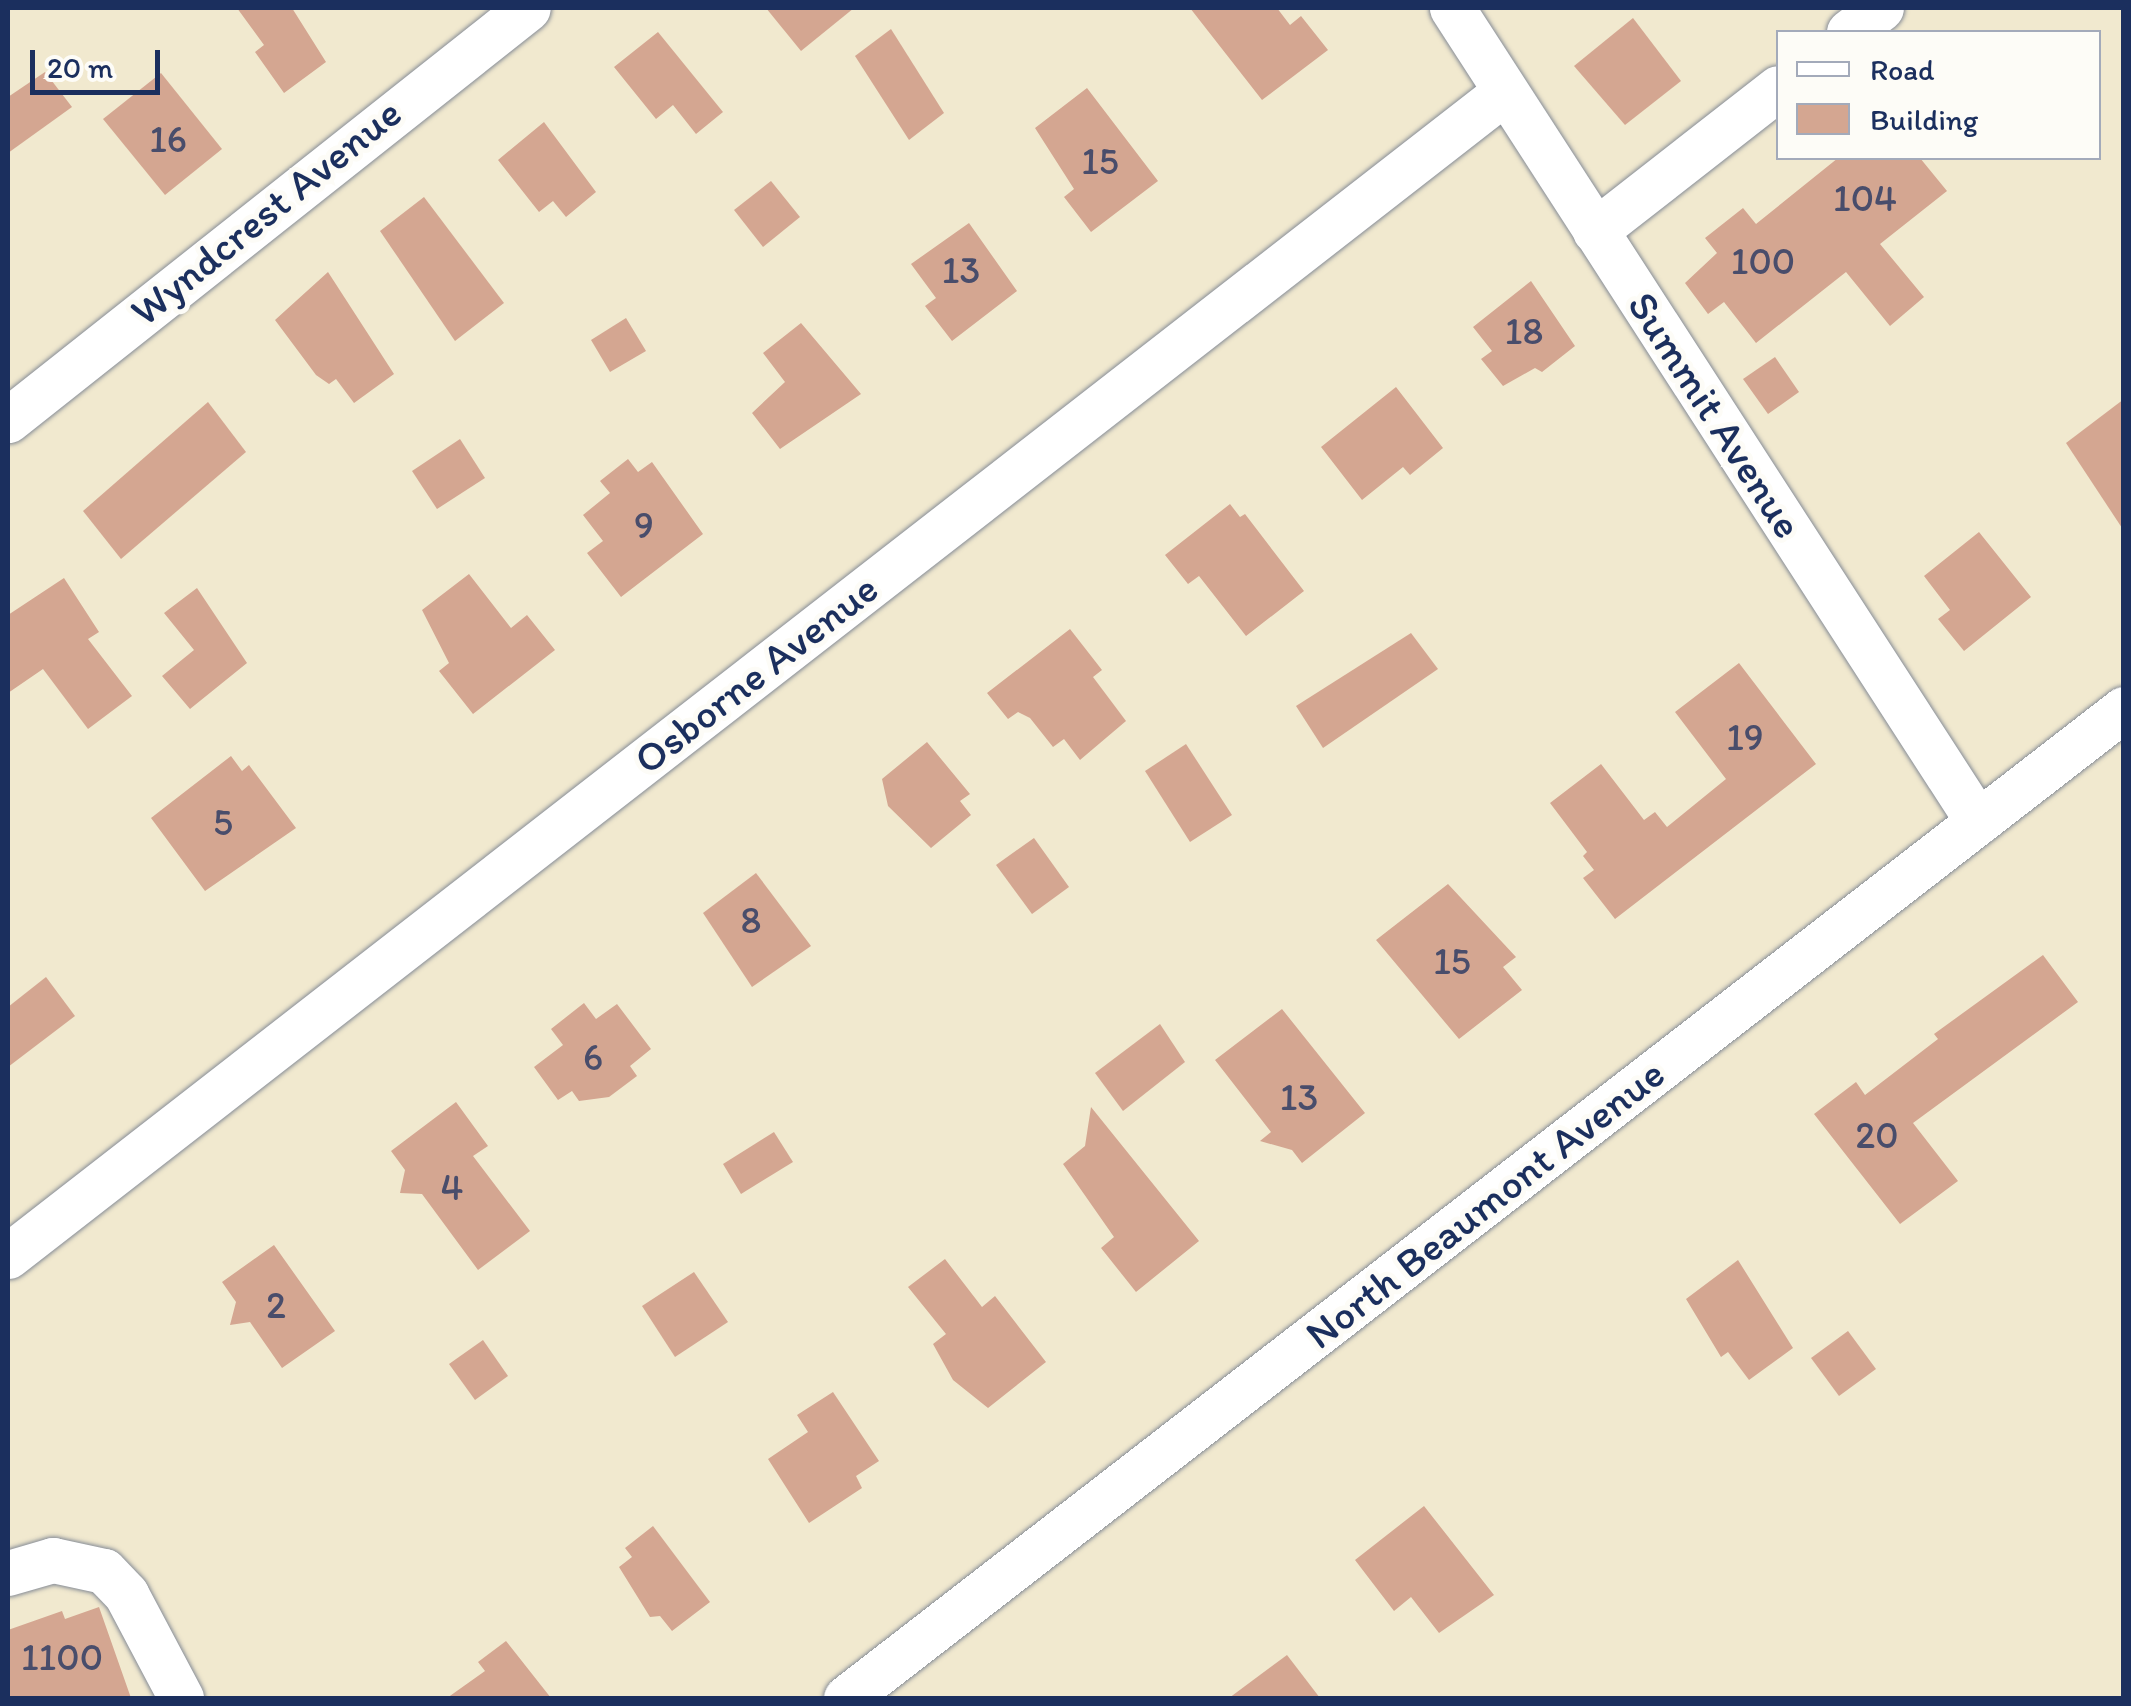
<!DOCTYPE html>
<html>
<head>
<meta charset="utf-8">
<style>
	body { margin:0 }
	#map { position:relative; width:2131px; height:1706px; overflow:hidden; background:#f1e9cf; font-family:Itim,sans-serif }
	div>[style] { position:absolute }
	.building>* { inset:0; background:#d4a691 }
	.roads { filter:drop-shadow(0 0 2px #868c96) drop-shadow(0 0 2px #868c96) }
	.minor>* { height:45px; margin:-22.5px; padding:0 22.5px; transform-origin:22.5px; border-radius:22.5px; background:#fff }
	span { translate:-50% -50%; white-space:nowrap; text-align:center; line-height:1.15; -webkit-text-stroke:10px #fdfcf7; paint-order:stroke }
	.number-label { font-size:38px; color:#494d6b }
	.number-label span { -webkit-text-stroke-width:0 }
	.street-label { font-size:42px; color:#1b2f5e }
	.frame { position:absolute; inset:0; border:10px solid #1b2f5e; pointer-events:none }
	.legend { position:absolute; left:1776px; top:30px; width:325px; height:130px; box-sizing:border-box; background:#fdfcf7; border:2px solid #a3aaba; margin:0; padding:12px 18px; list-style:none; font-size:30px; color:#1b2f5e }
	.legend li { display:flex; align-items:center; gap:20px; height:50px }
	.legend b { width:50px; border:2px solid #a3aaba }
	.scale { position:absolute; left:30px; top:50px; width:130px; height:45px; box-sizing:border-box; border:5px solid #1b2f5e; border-top:0; padding-left:12px; font-size:30px; line-height:35px; white-space:nowrap; color:#1b2f5e; -webkit-text-stroke:8px #fdfcf7; paint-order:stroke }
</style>
</head>
<body>
<div id="map">
	<div class="building">
		<i style="clip-path:polygon(237px 8px,292px 8px,326px 62px,284px 93px,255px 52px,264px 45px)"></i>
		<i style="clip-path:polygon(766px 8px,854px 8px,801px 51px)"></i>
		<i style="clip-path:polygon(1190px 8px,1277px 8px,1290px 25px,1301px 16px,1328px 50px,1262px 100px)"></i>
		<i style="clip-path:polygon(1633px 18px,1681px 81px,1625px 125px,1574px 66px)"></i>
		<i style="clip-path:polygon(891px 29px,944px 113px,909px 140px,855px 56px)"></i>
		<i style="clip-path:polygon(658px 32px,723px 112px,696px 134px,673px 105px,656px 119px,614px 67px)"></i>
		<i style="clip-path:polygon(45px 72px,72px 107px,8px 153px,8px 97px)"></i>
		<i style="clip-path:polygon(161px 73px,222px 149px,165px 195px,103px 119px)"></i>
		<i style="clip-path:polygon(1087px 88px,1158px 181px,1091px 232px,1064px 197px,1074px 189px,1035px 128px)"></i>
		<i style="clip-path:polygon(544px 122px,596px 192px,566px 217px,553px 201px,539px 212px,498px 160px)"></i>
		<i style="clip-path:polygon(1838px 158px,1920px 158px,1947px 191px,1880px 244px,1924px 297px,1890px 326px,1846px 272px,1756px 343px,1724px 302px,1708px 314px,1685px 283px,1717px 253px,1705px 238px,1743px 208px,1756px 224px)"></i>
		<i style="clip-path:polygon(771px 181px,800px 217px,763px 247px,734px 210px)"></i>
		<i style="clip-path:polygon(424px 197px,504px 303px,455px 341px,380px 231px)"></i>
		<i style="clip-path:polygon(969px 223px,1017px 291px,952px 341px,925px 306px,936px 298px,911px 264px)"></i>
		<i style="clip-path:polygon(328px 272px,394px 374px,354px 403px,336px 379px,329px 384px,316px 375px,275px 320px)"></i>
		<i style="clip-path:polygon(1531px 281px,1575px 346px,1542px 372px,1535px 368px,1503px 386px,1481px 359px,1492px 351px,1473px 327px)"></i>
		<i style="clip-path:polygon(626px 318px,646px 351px,610px 372px,591px 340px)"></i>
		<i style="clip-path:polygon(801px 323px,861px 394px,780px 449px,752px 413px,785px 382px,763px 353px)"></i>
		<i style="clip-path:polygon(1775px 357px,1799px 392px,1768px 414px,1743px 379px)"></i>
		<i style="clip-path:polygon(1396px 387px,1443px 448px,1410px 475px,1403px 467px,1362px 500px,1321px 447px)"></i>
		<i style="clip-path:polygon(2124px 399px,2124px 531px,2066px 443px)"></i>
		<i style="clip-path:polygon(208px 402px,246px 452px,121px 559px,83px 511px)"></i>
		<i style="clip-path:polygon(460px 439px,485px 478px,437px 509px,412px 471px)"></i>
		<i style="clip-path:polygon(628px 459px,638px 472px,652px 462px,703px 534px,621px 597px,587px 553px,603px 541px,583px 515px,610px 493px,600px 481px)"></i>
		<i style="clip-path:polygon(1230px 504px,1240px 517px,1245px 514px,1304px 591px,1246px 636px,1199px 576px,1188px 584px,1165px 555px)"></i>
		<i style="clip-path:polygon(1979px 532px,2031px 597px,1964px 651px,1938px 619px,1950px 610px,1924px 576px)"></i>
		<i style="clip-path:polygon(469px 574px,511px 628px,527px 615px,555px 650px,473px 714px,439px 671px,449px 663px,422px 610px)"></i>
		<i style="clip-path:polygon(64px 578px,99px 632px,88px 639px,132px 696px,88px 729px,43px 669px,8px 693px,8px 615px)"></i>
		<i style="clip-path:polygon(197px 588px,247px 663px,190px 709px,162px 676px,194px 650px,164px 613px)"></i>
		<i style="clip-path:polygon(1070px 629px,1102px 670px,1093px 677px,1126px 721px,1080px 760px,1064px 739px,1053px 747px,1030px 718px,1018px 712px,1008px 719px,987px 693px)"></i>
		<i style="clip-path:polygon(1411px 633px,1438px 669px,1323px 748px,1296px 706px)"></i>
		<i style="clip-path:polygon(1739px 663px,1816px 764px,1615px 919px,1583px 878px,1594px 870px,1583px 856px,1587px 852px,1550px 803px,1601px 764px,1644px 820px,1655px 812px,1667px 827px,1726px 779px,1675px 712px)"></i>
		<i style="clip-path:polygon(927px 742px,970px 794px,960px 801px,971px 815px,931px 848px,888px 806px,882px 779px)"></i>
		<i style="clip-path:polygon(1186px 744px,1232px 815px,1190px 842px,1145px 771px)"></i>
		<i style="clip-path:polygon(231px 756px,242px 771px,249px 765px,296px 828px,205px 891px,151px 818px)"></i>
		<i style="clip-path:polygon(1034px 838px,1069px 887px,1032px 914px,996px 865px)"></i>
		<i style="clip-path:polygon(756px 873px,811px 946px,752px 987px,703px 913px)"></i>
		<i style="clip-path:polygon(1448px 884px,1516px 957px,1503px 967px,1522px 990px,1459px 1039px,1376px 940px)"></i>
		<i style="clip-path:polygon(2043px 955px,2078px 1002px,1913px 1123px,1958px 1181px,1900px 1224px,1814px 1114px,1856px 1082px,1865px 1095px,1938px 1039px,1934px 1034px)"></i>
		<i style="clip-path:polygon(46px 977px,75px 1016px,8px 1067px,8px 1007px)"></i>
		<i style="clip-path:polygon(584px 1003px,596px 1019px,617px 1004px,651px 1049px,630px 1066px,637px 1076px,609px 1097px,579px 1101px,572px 1091px,558px 1100px,534px 1067px,563px 1045px,551px 1029px)"></i>
		<i style="clip-path:polygon(1282px 1009px,1365px 1113px,1302px 1163px,1292px 1150px,1260px 1141px,1271px 1132px,1215px 1060px)"></i>
		<i style="clip-path:polygon(1160px 1024px,1185px 1062px,1123px 1111px,1095px 1073px)"></i>
		<i style="clip-path:polygon(456px 1102px,488px 1146px,473px 1156px,530px 1231px,478px 1270px,422px 1194px,400px 1193px,405px 1170px,391px 1151px)"></i>
		<i style="clip-path:polygon(1091px 1107px,1199px 1241px,1136px 1292px,1101px 1248px,1114px 1237px,1063px 1164px,1085px 1146px)"></i>
		<i style="clip-path:polygon(774px 1132px,793px 1162px,741px 1194px,723px 1164px)"></i>
		<i style="clip-path:polygon(274px 1245px,335px 1331px,282px 1368px,250px 1322px,230px 1325px,236px 1302px,222px 1282px)"></i>
		<i style="clip-path:polygon(945px 1259px,982px 1307px,995px 1296px,1046px 1362px,988px 1408px,953px 1380px,933px 1344px,946px 1334px,908px 1287px)"></i>
		<i style="clip-path:polygon(1738px 1260px,1793px 1348px,1749px 1380px,1728px 1352px,1721px 1357px,1686px 1299px)"></i>
		<i style="clip-path:polygon(694px 1272px,728px 1322px,675px 1357px,642px 1306px)"></i>
		<i style="clip-path:polygon(1848px 1331px,1876px 1369px,1839px 1396px,1811px 1358px)"></i>
		<i style="clip-path:polygon(483px 1340px,508px 1376px,475px 1400px,449px 1364px)"></i>
		<i style="clip-path:polygon(833px 1392px,879px 1461px,856px 1476px,862px 1488px,809px 1523px,768px 1459px,808px 1432px,797px 1415px)"></i>
		<i style="clip-path:polygon(1424px 1506px,1494px 1595px,1439px 1633px,1411px 1597px,1394px 1611px,1355px 1560px)"></i>
		<i style="clip-path:polygon(653px 1526px,710px 1602px,672px 1631px,660px 1616px,650px 1617px,619px 1567px,632px 1557px,625px 1548px)"></i>
		<i style="clip-path:polygon(99px 1607px,131px 1698px,8px 1698px,8px 1630px,62px 1611px,65px 1619px)"></i>
		<i style="clip-path:polygon(506px 1641px,551px 1698px,447px 1698px,485px 1671px,478px 1662px)"></i>
		<i style="clip-path:polygon(1287px 1655px,1320px 1698px,1229px 1698px)"></i>
	</div>
	<div class="roads">
		<div class="minor">
			<i style="left:1452px;top:8px;width:969px;rotate:57.13deg"></i>
			<i style="left:1849px;top:32px;width:40px;rotate:-37deg"></i>
			<i style="left:1595px;top:231px;width:232px;rotate:-38deg"></i>
			<i style="left:8px;top:420px;width:663px;rotate:-38.39deg"></i>
			<i style="left:8px;top:1256px;width:1896px;rotate:-37.87deg"></i>
			<i style="left:8px;top:1573px;width:47px;rotate:-16.1deg"></i>
			<i style="left:53px;top:1560px;width:52px;rotate:12.2deg"></i>
			<i style="left:104px;top:1571px;width:32px;rotate:46deg"></i>
			<i style="left:126px;top:1594px;width:118px;rotate:62.1deg"></i>
			<i style="left:846px;top:1698px;width:1616px;rotate:-37.74deg"></i>
		</div>
	</div>
	<div class="number-label">
		<span style="left:168px;top:140px">16</span>
		<span style="left:1100px;top:162px">15</span>
		<span style="left:1865px;top:199px">104</span>
		<span style="left:1763px;top:262px">100</span>
		<span style="left:961px;top:271px">13</span>
		<span style="left:1524px;top:332px">18</span>
		<span style="left:644px;top:526px">9</span>
		<span style="left:1745px;top:738px">19</span>
		<span style="left:223px;top:823px">5</span>
		<span style="left:751px;top:921px">8</span>
		<span style="left:1452px;top:962px">15</span>
		<span style="left:593px;top:1058px">6</span>
		<span style="left:1299px;top:1098px">13</span>
		<span style="left:1877px;top:1136px">20</span>
		<span style="left:452px;top:1188px">4</span>
		<span style="left:276px;top:1306px">2</span>
		<span style="left:62px;top:1658px">1100</span>
	</div>
	<div class="street-label">
		<span style="left:266px;top:212px;rotate:-39deg">Wyndcrest Avenue</span>
		<span style="left:1715px;top:415px;rotate:57deg">Summit Avenue</span>
		<span style="left:756px;top:674px;rotate:-38deg">Osborne Avenue</span>
		<span style="left:1485px;top:1204px;rotate:-38deg">North Beaumont Avenue</span>
	</div>
	<div class="frame"></div>
	<ul class="legend">
	<li><b style="height:12px;background:#fff"></b>Road</li>
	<li><b style="height:28px;background:#d4a691"></b>Building</li>
	</ul>
	<div class="scale">20 m</div>
</div>
</body>
</html>
